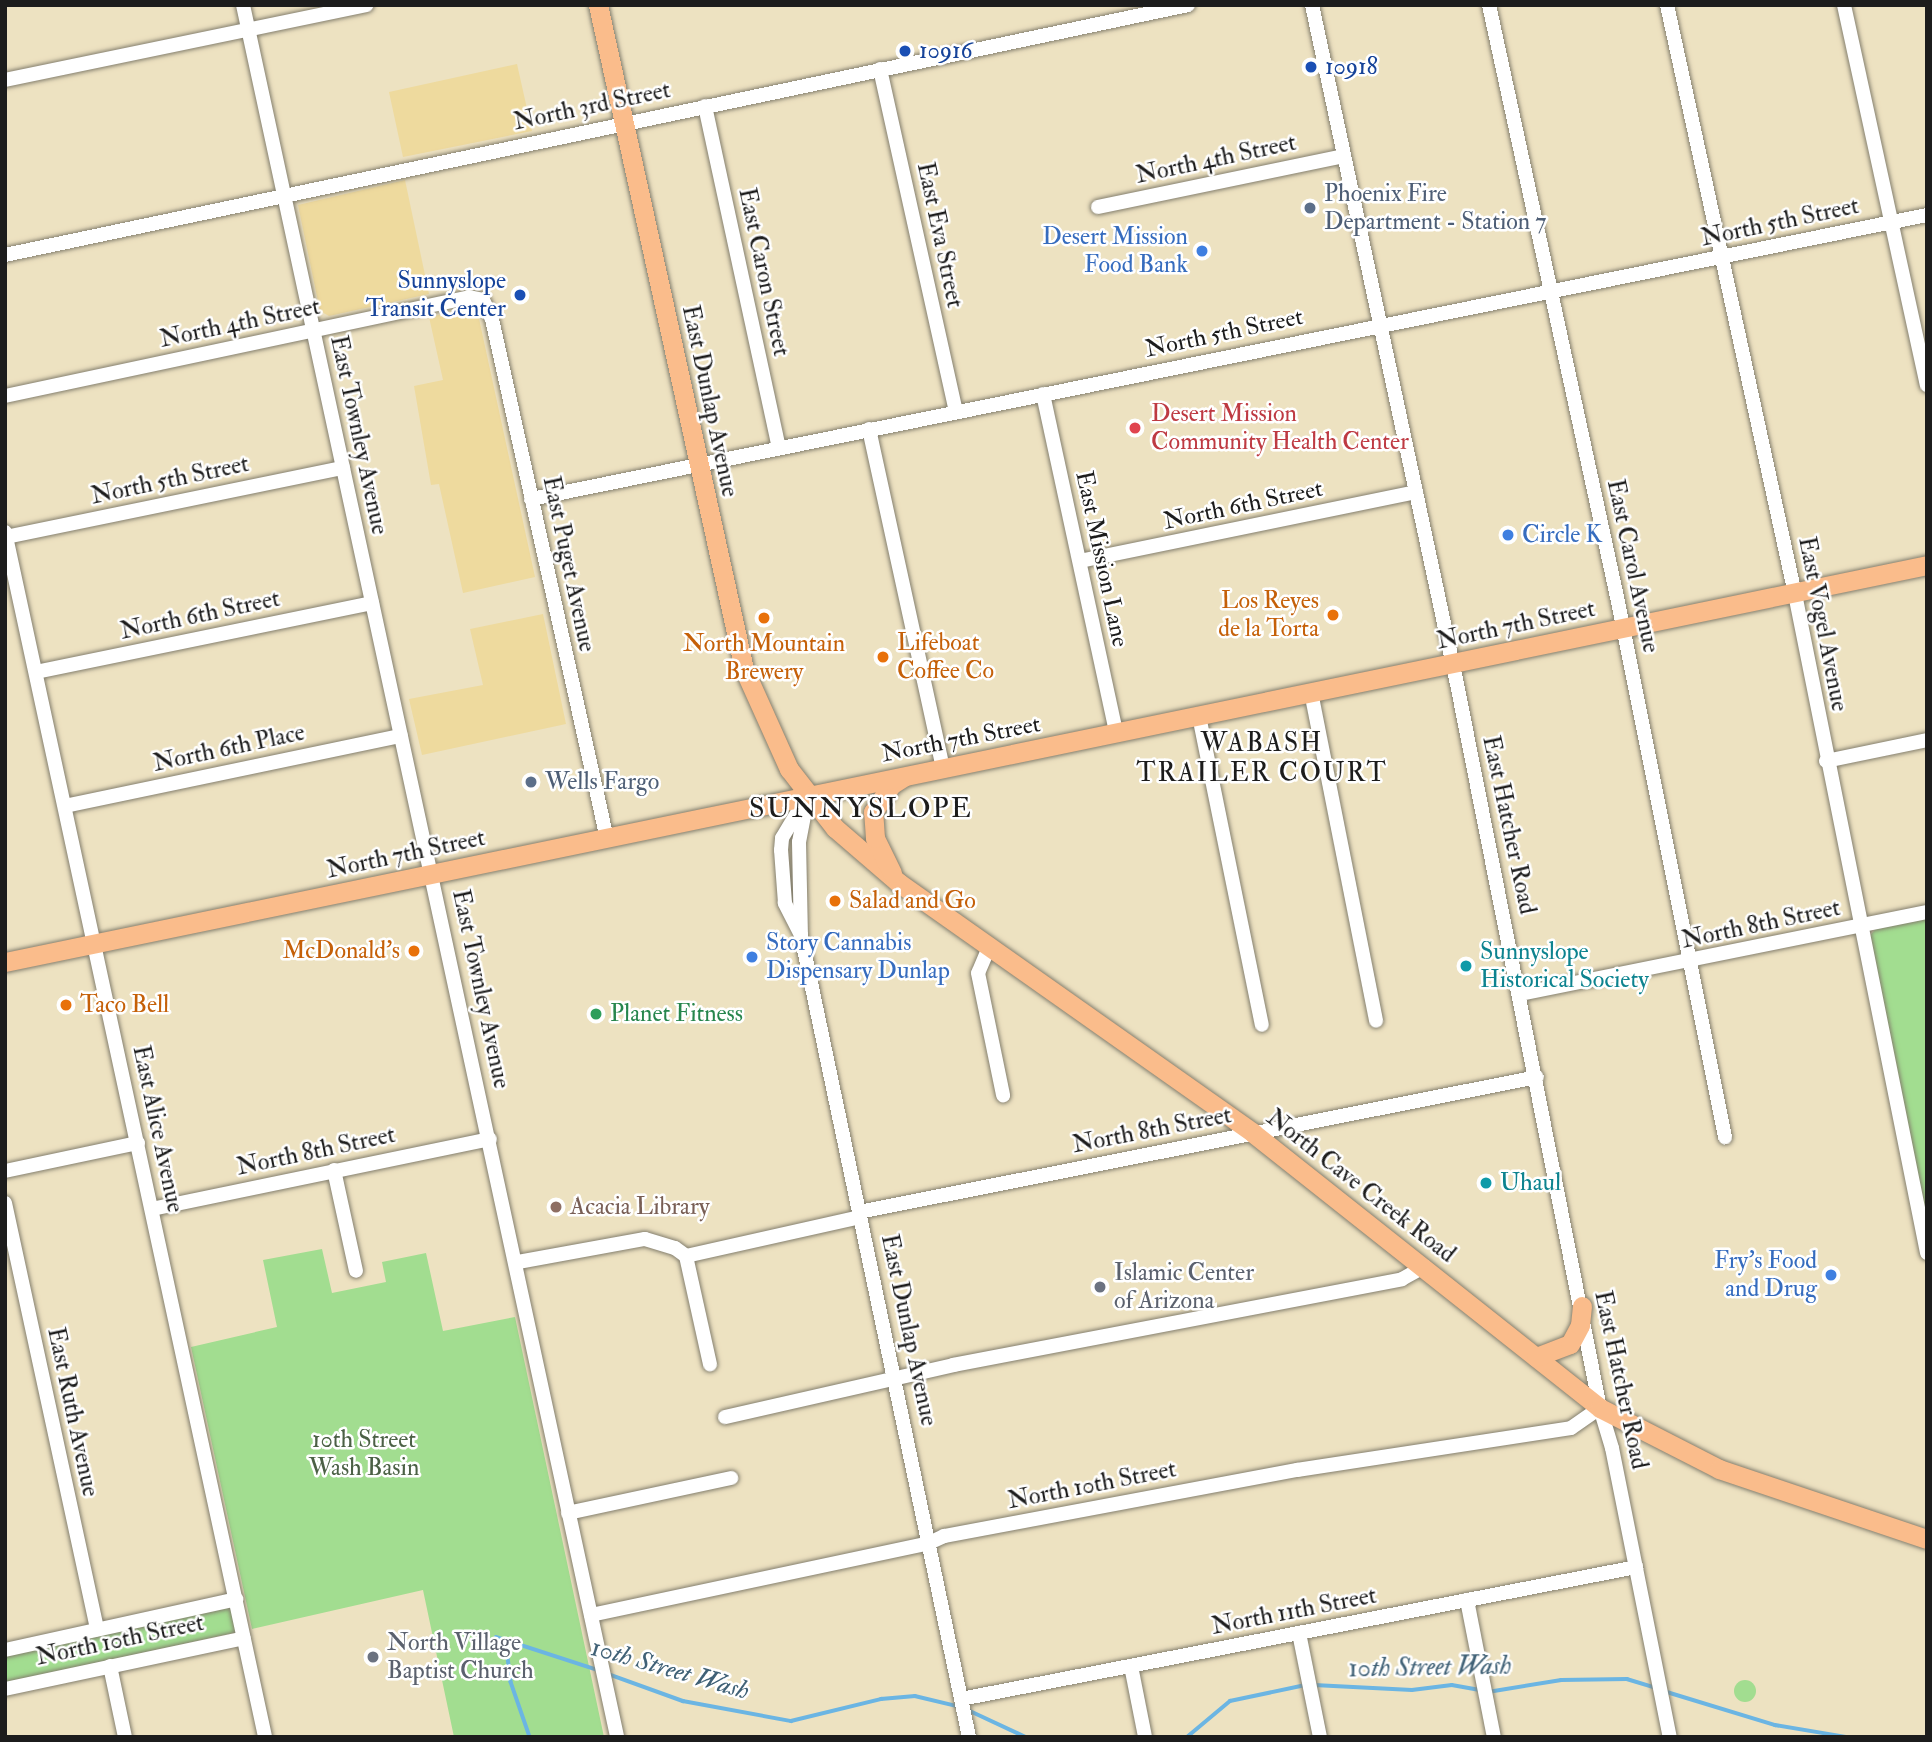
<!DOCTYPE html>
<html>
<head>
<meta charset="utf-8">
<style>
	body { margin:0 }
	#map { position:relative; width:1932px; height:1742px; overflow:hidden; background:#ede2c1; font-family:"IM FELL Double Pica",serif }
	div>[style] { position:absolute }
	.green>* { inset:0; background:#a2dd90 }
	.round { border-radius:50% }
	.sand>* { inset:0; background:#eeda9e }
	.stream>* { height:3.5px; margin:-1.75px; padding:0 1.75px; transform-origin:1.75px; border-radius:1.75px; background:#6bb5e3 }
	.roads { filter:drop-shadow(0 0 2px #847f6e) drop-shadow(0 0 2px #847f6e) }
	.minor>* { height:14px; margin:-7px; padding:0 7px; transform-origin:7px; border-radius:7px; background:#fff }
	.major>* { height:19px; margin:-9.5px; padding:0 9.5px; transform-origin:9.5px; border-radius:9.5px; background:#fabc8b }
	.dots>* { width:19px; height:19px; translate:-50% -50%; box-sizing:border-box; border:4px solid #fff; border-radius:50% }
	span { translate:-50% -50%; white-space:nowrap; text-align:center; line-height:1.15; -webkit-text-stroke:5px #fff; paint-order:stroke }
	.transit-label { font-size:24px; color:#164399 }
	.left { translate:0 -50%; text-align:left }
	.right { translate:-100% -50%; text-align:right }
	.street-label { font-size:24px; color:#1c1c1c }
	.service-label { font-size:24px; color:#4e5e75 }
	.shop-label { font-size:24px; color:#366cbe }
	.health-label { font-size:24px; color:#be3a42 }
	.food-label { font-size:24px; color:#c56008 }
	.culture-label { font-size:24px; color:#0d838f }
	.leisure-label { font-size:24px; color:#27864d }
	.education-label { font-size:24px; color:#785e54 }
	.worship-label { font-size:24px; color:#5b616d }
	.park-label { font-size:24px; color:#4b6045 }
	.neighbourhood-label { font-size:26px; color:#1c1c1c; letter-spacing:2px }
	.water-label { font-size:26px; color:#406176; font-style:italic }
	.quarter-label { font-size:28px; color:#1c1c1c; letter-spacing:2px }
	.frame { position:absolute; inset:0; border:7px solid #1c1c1c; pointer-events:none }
</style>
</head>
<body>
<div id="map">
	<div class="green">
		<i style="clip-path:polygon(1927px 917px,1927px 1229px,1869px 937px,1877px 927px)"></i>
		<i style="clip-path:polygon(322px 1249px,332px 1293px,386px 1282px,382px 1262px,426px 1253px,443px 1331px,515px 1317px,604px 1737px,454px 1737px,423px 1590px,252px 1629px,191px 1347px,277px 1327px,263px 1260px)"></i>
		<i style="clip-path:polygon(232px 1605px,238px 1632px,5px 1683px,5px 1655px)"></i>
		<i class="round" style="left:1734px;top:1680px;width:22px;height:22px"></i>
	</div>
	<div class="sand">
		<i style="clip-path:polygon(517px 64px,532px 131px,403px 157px,389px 92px)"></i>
		<i style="clip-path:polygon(405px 180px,429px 294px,329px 316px,320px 311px,298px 205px)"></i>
		<i style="clip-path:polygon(470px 308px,478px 314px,535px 577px,463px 593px,439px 484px,431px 485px,414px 386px,443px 380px,429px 317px)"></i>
		<i style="clip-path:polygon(543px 614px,566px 724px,422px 755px,409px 699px,483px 685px,470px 629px)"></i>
	</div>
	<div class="stream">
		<i style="left:496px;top:1637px;width:107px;rotate:17.9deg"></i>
		<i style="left:506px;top:1641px;width:41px;rotate:83deg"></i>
		<i style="left:511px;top:1682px;width:58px;rotate:70.9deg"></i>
		<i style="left:608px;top:1674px;width:80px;rotate:19.8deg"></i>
		<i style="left:683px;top:1701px;width:110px;rotate:10.5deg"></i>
		<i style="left:791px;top:1721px;width:93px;rotate:-13.7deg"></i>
		<i style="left:881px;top:1699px;width:34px;rotate:-5deg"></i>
		<i style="left:915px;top:1696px;width:43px;rotate:13.4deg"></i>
		<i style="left:1314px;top:1685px;width:98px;rotate:2.9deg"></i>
		<i style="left:1412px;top:1690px;width:40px;rotate:-7.1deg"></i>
		<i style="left:1452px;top:1685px;width:28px;rotate:10deg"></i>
		<i style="left:1488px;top:1692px;width:74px;rotate:-9.3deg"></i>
		<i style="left:1561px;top:1680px;width:66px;rotate:-0.9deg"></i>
		<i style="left:1627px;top:1679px;width:30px;rotate:17deg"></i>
		<i style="left:1667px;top:1692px;width:113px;rotate:17deg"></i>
		<i style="left:1775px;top:1725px;width:73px;rotate:9.5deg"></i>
		<i style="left:968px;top:1710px;width:64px;rotate:25deg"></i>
		<i style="left:1187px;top:1737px;width:56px;rotate:-39.9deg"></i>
		<i style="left:1230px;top:1701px;width:78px;rotate:-11.9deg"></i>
	</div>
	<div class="roads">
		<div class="minor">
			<i style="left:243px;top:5px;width:1772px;rotate:77.81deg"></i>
			<i style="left:1312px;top:5px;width:694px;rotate:77.95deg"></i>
			<i style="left:1457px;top:684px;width:738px;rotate:78.83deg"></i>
			<i style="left:1600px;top:1408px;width:42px;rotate:73.3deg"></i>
			<i style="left:1612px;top:1448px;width:295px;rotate:78.7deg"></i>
			<i style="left:1489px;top:5px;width:606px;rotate:77.8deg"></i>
			<i style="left:1617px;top:597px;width:551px;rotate:78.69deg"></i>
			<i style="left:1667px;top:5px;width:603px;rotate:77.74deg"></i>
			<i style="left:1795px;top:594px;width:672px;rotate:78.67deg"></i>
			<i style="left:1844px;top:5px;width:389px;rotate:77.7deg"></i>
			<i style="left:880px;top:69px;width:350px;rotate:77.5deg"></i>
			<i style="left:5px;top:80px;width:369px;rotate:-11.7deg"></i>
			<i style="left:705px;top:106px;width:350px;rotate:77.8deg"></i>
			<i style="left:1098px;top:207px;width:251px;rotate:-11.7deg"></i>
			<i style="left:5px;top:255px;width:1209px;rotate:-11.93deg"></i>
			<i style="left:1043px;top:394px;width:347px;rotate:77.8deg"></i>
			<i style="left:5px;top:396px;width:474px;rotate:-12deg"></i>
			<i style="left:469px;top:297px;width:14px;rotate:12deg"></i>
			<i style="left:483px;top:300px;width:21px;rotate:65deg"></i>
			<i style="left:492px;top:319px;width:533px;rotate:77.53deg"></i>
			<i style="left:869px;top:429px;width:346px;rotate:77.7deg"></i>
			<i style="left:531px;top:499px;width:1425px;rotate:-11.5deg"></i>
			<i style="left:5px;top:532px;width:1233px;rotate:77.82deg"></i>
			<i style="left:6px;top:537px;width:344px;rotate:-11.6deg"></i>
			<i style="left:1080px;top:561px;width:343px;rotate:-11.6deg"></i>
			<i style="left:36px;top:672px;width:343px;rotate:-11.6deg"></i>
			<i style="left:1311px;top:692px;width:335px;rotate:78.8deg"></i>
			<i style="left:1199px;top:716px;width:315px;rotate:78.5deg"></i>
			<i style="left:1826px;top:761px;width:103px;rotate:-11.7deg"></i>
			<i style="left:808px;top:795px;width:48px;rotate:100.8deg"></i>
			<i style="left:799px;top:842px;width:93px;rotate:88.8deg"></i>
			<i style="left:801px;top:935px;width:819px;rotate:78.17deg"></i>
			<i style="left:65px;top:806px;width:343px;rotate:-11.8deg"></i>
			<i style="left:800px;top:933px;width:34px;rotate:-117deg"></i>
			<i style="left:785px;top:903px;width:53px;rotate:-94.3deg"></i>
			<i style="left:781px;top:850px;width:12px;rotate:-85deg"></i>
			<i style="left:782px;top:838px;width:41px;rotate:-59deg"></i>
			<i style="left:990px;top:945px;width:30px;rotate:113deg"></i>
			<i style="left:978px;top:973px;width:125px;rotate:78.4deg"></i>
			<i style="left:1520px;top:994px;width:415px;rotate:-11.4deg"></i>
			<i style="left:334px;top:1170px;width:103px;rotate:77.7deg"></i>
			<i style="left:5px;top:1171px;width:136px;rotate:-11.9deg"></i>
			<i style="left:5px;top:1203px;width:436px;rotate:77.8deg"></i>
			<i style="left:152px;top:1209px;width:345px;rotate:-11.7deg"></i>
			<i style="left:859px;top:1212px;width:691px;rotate:-11.26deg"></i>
			<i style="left:686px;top:1256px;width:111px;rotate:77.5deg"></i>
			<i style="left:518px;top:1262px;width:129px;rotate:-10.3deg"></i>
			<i style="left:645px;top:1239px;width:31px;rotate:17deg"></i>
			<i style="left:675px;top:1248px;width:14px;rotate:36deg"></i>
			<i style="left:686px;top:1256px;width:178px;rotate:-12.6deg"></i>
			<i style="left:725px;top:1417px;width:234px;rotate:-12.8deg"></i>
			<i style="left:953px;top:1365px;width:457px;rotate:-10.8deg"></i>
			<i style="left:1402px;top:1279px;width:26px;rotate:-29deg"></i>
			<i style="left:568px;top:1513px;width:167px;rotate:-12.1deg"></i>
			<i style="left:1467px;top:1600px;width:140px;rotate:78.9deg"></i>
			<i style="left:591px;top:1615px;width:346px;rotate:-12deg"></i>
			<i style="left:929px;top:1543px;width:17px;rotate:-25deg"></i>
			<i style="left:944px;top:1536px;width:359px;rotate:-10.6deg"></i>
			<i style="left:1297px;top:1470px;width:277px;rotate:-8.7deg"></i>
			<i style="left:1571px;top:1428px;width:35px;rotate:-35deg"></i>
			<i style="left:1299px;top:1633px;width:106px;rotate:78.6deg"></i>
			<i style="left:5px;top:1650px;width:237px;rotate:-12.4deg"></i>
			<i style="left:110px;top:1666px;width:73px;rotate:78.1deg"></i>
			<i style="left:1131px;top:1666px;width:72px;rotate:78.8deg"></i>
			<i style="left:5px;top:1689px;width:244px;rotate:-12deg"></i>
			<i style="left:961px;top:1699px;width:688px;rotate:-11.06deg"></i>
		</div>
		<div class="major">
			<i style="left:598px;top:5px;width:680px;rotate:77.6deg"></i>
			<i style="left:744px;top:669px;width:110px;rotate:65.8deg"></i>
			<i style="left:789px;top:769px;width:75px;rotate:52.1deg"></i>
			<i style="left:835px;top:828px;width:84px;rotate:40.7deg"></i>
			<i style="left:899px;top:883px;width:433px;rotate:35.2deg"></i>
			<i style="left:1253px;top:1133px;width:443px;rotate:38.4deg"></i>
			<i style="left:1600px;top:1408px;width:134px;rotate:27.1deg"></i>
			<i style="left:1719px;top:1469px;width:219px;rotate:18.6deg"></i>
			<i style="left:892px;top:873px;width:39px;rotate:-116deg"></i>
			<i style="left:875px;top:838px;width:26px;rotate:-94deg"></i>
			<i style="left:873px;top:812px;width:32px;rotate:-56deg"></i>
			<i style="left:891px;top:785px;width:15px;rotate:-32deg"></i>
			<i style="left:5px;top:962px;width:1963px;rotate:-11.67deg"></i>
			<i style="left:1536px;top:1357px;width:36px;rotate:-21deg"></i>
			<i style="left:1570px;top:1344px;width:21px;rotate:-62deg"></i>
			<i style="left:1580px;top:1325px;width:19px;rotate:-84deg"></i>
		</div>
	</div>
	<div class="dots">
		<i style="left:905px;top:51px;background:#1a4fb4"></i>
		<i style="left:1311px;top:67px;background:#1a4fb4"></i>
		<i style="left:1310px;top:208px;background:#5c6f8a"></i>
		<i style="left:1202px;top:251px;background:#3f7fe0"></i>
		<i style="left:520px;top:295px;background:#1a4fb4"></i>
		<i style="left:1135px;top:428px;background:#e0444e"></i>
		<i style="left:1508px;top:535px;background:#3f7fe0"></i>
		<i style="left:1333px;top:615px;background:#e8710a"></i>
		<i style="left:764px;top:618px;background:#e8710a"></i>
		<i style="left:883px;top:657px;background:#e8710a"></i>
		<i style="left:531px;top:782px;background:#5c6f8a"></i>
		<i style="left:835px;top:901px;background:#e8710a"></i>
		<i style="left:414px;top:951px;background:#e8710a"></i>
		<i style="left:752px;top:957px;background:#3f7fe0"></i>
		<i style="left:1466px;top:966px;background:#0f9aa8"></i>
		<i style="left:66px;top:1005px;background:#e8710a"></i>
		<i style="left:596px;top:1014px;background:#2e9e5b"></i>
		<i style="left:1486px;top:1183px;background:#0f9aa8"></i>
		<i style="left:556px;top:1207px;background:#8d6e63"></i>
		<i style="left:1831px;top:1275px;background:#3f7fe0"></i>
		<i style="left:1100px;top:1287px;background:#6b7280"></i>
		<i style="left:373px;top:1657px;background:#6b7280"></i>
	</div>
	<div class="transit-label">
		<span class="left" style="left:919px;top:51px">10916</span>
		<span class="left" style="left:1325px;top:67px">10918</span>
		<span class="right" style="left:506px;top:295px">Sunnyslope<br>Transit Center</span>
	</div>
	<div class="street-label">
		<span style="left:592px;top:106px;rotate:-12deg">North 3rd Street</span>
		<span style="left:1216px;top:159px;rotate:-12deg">North 4th Street</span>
		<span style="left:1780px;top:222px;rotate:-12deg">North 5th Street</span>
		<span style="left:940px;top:235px;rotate:78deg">East Eva Street</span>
		<span style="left:764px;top:272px;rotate:78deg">East Caron Street</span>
		<span style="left:240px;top:323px;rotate:-12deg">North 4th Street</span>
		<span style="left:1224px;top:333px;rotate:-12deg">North 5th Street</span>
		<span style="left:710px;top:401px;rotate:78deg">East Dunlap Avenue</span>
		<span style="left:359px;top:435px;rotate:78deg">East Townley Avenue</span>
		<span style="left:170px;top:480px;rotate:-12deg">North 5th Street</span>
		<span style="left:1243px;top:505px;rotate:-12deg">North 6th Street</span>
		<span style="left:1102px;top:559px;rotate:78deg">East Mission Lane</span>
		<span style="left:569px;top:564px;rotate:78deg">East Puget Avenue</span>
		<span style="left:1633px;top:566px;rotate:78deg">East Carol Avenue</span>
		<span style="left:200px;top:615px;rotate:-12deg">North 6th Street</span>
		<span style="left:1823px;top:624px;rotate:79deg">East Vogel Avenue</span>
		<span style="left:1516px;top:625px;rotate:-12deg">North 7th Street</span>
		<span style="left:961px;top:739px;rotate:-11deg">North 7th Street</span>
		<span style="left:229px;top:748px;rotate:-12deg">North 6th Place</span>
		<span style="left:1509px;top:825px;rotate:78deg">East Hatcher Road</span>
		<span style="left:406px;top:854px;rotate:-12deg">North 7th Street</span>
		<span style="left:1761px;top:924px;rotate:-12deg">North 8th Street</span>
		<span style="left:481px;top:989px;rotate:78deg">East Townley Avenue</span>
		<span style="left:158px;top:1129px;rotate:78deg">East Alice Avenue</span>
		<span style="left:1152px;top:1130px;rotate:-11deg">North 8th Street</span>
		<span style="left:316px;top:1151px;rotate:-12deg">North 8th Street</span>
		<span style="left:1361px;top:1186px;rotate:38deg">North Cave Creek Road</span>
		<span style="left:909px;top:1330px;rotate:78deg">East Dunlap Avenue</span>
		<span style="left:1621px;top:1380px;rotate:78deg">East Hatcher Road</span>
		<span style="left:73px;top:1412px;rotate:78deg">East Ruth Avenue</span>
		<span style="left:1092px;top:1485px;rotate:-11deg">North 10th Street</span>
		<span style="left:1294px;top:1611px;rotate:-11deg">North 11th Street</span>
		<span style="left:120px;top:1640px;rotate:-12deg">North 10th Street</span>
	</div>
	<div class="service-label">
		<span class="left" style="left:1324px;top:208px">Phoenix Fire<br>Department - Station 7</span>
		<span class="left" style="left:545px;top:782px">Wells Fargo</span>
	</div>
	<div class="shop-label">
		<span class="right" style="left:1188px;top:251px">Desert Mission<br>Food Bank</span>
		<span class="left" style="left:1522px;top:535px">Circle K</span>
		<span class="left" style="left:766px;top:957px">Story Cannabis<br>Dispensary Dunlap</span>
		<span class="right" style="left:1817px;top:1275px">Fry's Food<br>and Drug</span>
	</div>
	<div class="health-label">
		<span class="left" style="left:1151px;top:428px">Desert Mission<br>Community Health Center</span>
	</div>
	<div class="food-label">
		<span class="right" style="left:1319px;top:615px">Los Reyes<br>de la Torta</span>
		<span class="left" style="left:897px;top:657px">Lifeboat<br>Coffee Co</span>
		<span style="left:764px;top:658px">North Mountain<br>Brewery</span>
		<span class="left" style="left:849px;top:901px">Salad and Go</span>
		<span class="right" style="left:400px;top:951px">McDonald's</span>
		<span class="left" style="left:80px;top:1005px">Taco Bell</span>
	</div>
	<div class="culture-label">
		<span class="left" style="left:1480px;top:966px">Sunnyslope<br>Historical Society</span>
		<span class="left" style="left:1500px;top:1183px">Uhaul</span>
	</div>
	<div class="leisure-label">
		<span class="left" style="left:610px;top:1014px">Planet Fitness</span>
	</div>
	<div class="education-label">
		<span class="left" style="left:570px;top:1207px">Acacia Library</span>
	</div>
	<div class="worship-label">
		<span class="left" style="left:1114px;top:1287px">Islamic Center<br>of Arizona</span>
		<span class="left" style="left:387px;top:1657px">North Village<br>Baptist Church</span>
	</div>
	<div class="park-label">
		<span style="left:364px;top:1454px">10th Street<br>Wash Basin</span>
	</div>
	<div class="neighbourhood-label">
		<span style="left:1262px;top:759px">WABASH<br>TRAILER COURT</span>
	</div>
	<div class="water-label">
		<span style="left:1430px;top:1668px;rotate:-1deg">10th Street Wash</span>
		<span style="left:670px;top:1670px;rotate:16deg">10th Street Wash</span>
	</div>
	<div class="quarter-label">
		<span style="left:861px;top:809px">SUNNYSLOPE</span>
	</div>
	<div class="frame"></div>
</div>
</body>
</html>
